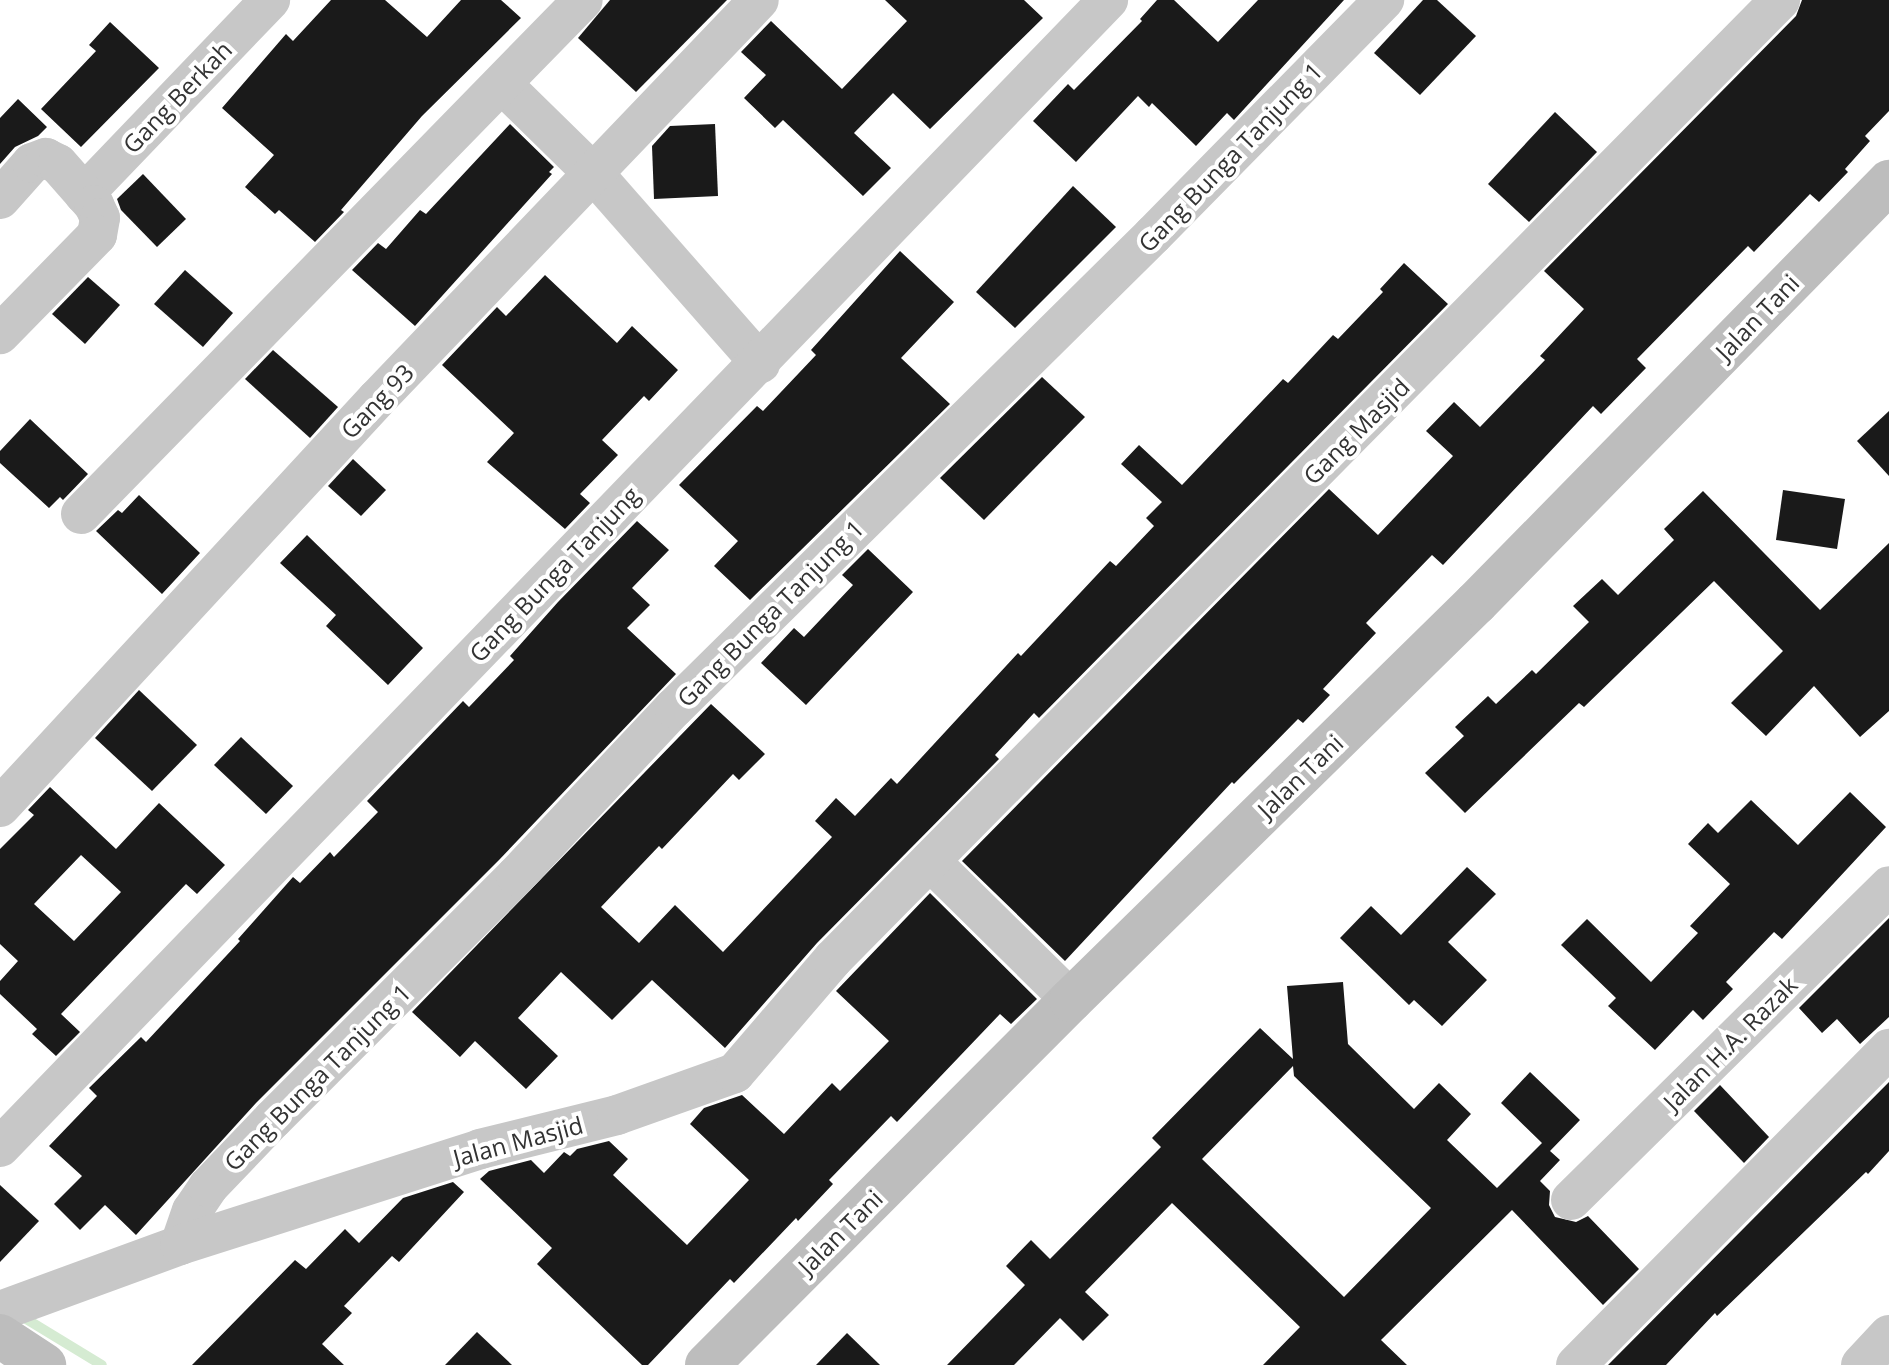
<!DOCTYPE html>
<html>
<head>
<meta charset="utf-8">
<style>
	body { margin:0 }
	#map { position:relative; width:1889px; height:1365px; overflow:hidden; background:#fff; font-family:"Open Sans",sans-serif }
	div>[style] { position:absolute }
	.stream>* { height:10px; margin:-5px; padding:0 5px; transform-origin:5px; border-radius:5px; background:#d5ebd2 }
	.building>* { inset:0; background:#1a1a1a }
	.street>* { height:40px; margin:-20px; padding:0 20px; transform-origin:20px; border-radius:20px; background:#c7c7c7 }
	.secondary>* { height:44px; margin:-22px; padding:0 22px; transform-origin:22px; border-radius:22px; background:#bdbdbd }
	span { translate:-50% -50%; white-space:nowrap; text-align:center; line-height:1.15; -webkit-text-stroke:8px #fff; paint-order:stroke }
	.street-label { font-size:24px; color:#333 }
</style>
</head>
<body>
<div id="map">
	<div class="stream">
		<i style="left:18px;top:1314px;width:98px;rotate:31.3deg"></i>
	</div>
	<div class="building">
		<i style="clip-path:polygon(331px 0,385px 0,427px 37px,461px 0,501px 0,521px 18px,422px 116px,341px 210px,344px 212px,315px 242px,279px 210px,275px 214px,245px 187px,274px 155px,222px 108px,286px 34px,293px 41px)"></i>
		<i style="clip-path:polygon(610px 0,727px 0,636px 92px,578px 38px)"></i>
		<i style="clip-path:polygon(885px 0,1024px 0,1043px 18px,930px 129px,893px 93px,854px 133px,891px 168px,863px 196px,783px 120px,775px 128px,744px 98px,766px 75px,741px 52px,771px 21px,842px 89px,907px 21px)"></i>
		<i style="clip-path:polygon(1157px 0,1174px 0,1218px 42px,1258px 0,1344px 0,1234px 120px,1227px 113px,1196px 146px,1152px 103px,1149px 107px,1138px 96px,1076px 162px,1033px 121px,1068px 84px,1074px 90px,1142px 21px,1140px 19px)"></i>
		<i style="clip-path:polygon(1423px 0,1437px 0,1476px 36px,1420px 95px,1374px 53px)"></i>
		<i style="clip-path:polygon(1802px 0,1889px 0,1889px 111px,1865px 136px,1870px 141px,1845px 169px,1848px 172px,1819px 202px,1810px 194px,1754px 252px,1748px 246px,1637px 359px,1646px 368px,1601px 414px,1593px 406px,1443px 565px,1432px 555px,1366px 623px,1376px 633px,1323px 689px,1330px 695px,1303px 723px,1298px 719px,1234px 784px,1232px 782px,1065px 961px,962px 861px,1329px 489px,1378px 535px,1453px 456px,1426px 431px,1454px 402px,1480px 427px,1545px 360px,1540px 356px,1584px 309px,1544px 271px,1796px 16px)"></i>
		<i style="clip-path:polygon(110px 22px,159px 68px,81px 147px,41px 109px,96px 51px,89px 45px)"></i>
		<i style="clip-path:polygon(18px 99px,47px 127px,38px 136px,15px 147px,0 164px,0 118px)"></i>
		<i style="clip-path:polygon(1555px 112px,1597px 152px,1529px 222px,1488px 184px)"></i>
		<i style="clip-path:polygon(510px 124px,554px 167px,549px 172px,552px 174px,415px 326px,352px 270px,378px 243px,386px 249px,420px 210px,426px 214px)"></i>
		<i style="clip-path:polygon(715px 124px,718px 196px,654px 199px,652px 146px,670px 126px)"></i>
		<i style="clip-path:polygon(143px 174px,186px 219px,157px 247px,121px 210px,117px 199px)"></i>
		<i style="clip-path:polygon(1073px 186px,1116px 227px,1015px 328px,976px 292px)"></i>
		<i style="clip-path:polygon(900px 251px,954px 302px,901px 358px,950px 404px,750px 600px,714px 566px,738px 541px,679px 485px,757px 406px,763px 411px,816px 355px,811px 350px)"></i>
		<i style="clip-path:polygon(1404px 263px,1448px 304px,1039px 718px,1034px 713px,995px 755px,999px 759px,817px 943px,725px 1048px,652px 980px,612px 1020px,561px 972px,518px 1018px,558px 1056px,526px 1089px,475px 1041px,460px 1057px,412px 1012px,711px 704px,765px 754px,739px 780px,733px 774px,662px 849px,659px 846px,601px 907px,639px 943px,675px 905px,723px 952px,832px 837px,815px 821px,836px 798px,855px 816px,891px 778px,897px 784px,1018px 653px,1021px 656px,1110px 561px,1116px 566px,1154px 526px,1146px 518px,1162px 502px,1121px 464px,1139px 445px,1182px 485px,1283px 379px,1288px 383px,1333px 335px,1338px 339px,1383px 292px,1380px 289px)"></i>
		<i style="clip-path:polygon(185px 270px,233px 313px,203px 347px,154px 304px)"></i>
		<i style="clip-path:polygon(545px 275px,617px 343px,632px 326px,678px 370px,649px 401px,644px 396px,602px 440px,618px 455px,580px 494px,590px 503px,565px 529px,487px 462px,514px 433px,442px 365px,497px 307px,506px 316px)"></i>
		<i style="clip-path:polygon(88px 277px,120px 305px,85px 344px,52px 314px)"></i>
		<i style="clip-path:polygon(273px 350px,338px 407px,310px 438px,245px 379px)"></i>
		<i style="clip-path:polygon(1042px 377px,1085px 417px,984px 520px,940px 478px)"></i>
		<i style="clip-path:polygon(1889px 411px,1889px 476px,1857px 441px)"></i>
		<i style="clip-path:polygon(30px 419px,88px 474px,63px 500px,60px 497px,49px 508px,0 463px,0 451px)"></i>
		<i style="clip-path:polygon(353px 459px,386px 490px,361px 516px,328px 486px)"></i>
		<i style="clip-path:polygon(1783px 490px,1845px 499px,1837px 549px,1776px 540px)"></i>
		<i style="clip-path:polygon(1703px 491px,1820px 610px,1889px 543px,1889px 711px,1860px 737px,1814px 686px,1766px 736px,1731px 703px,1783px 651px,1714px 581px,1584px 707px,1579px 703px,1465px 813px,1425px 773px,1464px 736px,1455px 727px,1488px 696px,1496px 704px,1532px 670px,1536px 674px,1589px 622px,1573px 606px,1602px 579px,1618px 595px,1674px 540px,1664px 529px)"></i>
		<i style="clip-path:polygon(139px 495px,200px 553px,162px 594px,96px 531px,118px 510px,122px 513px)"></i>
		<i style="clip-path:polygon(637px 521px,669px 550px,632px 588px,650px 605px,627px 628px,676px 674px,499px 860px,256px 1103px,136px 1235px,105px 1205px,80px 1230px,54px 1204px,82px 1176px,49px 1146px,97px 1096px,89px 1088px,141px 1037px,146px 1042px,240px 941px,238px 939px,293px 877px,300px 883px,330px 852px,334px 857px,378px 812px,367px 801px,463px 701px,469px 707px,514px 660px,510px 656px,558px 602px)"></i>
		<i style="clip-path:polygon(307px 535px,423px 648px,388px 685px,326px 626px,336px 615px,280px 563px)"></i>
		<i style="clip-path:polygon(868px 549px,913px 592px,806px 705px,761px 663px,794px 628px,804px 637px,853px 585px,842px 575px)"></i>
		<i style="clip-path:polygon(139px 690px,197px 745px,152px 791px,95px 738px)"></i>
		<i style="clip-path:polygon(241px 737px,293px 786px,266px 814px,214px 765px)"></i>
		<i style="clip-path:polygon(evenodd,50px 787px,116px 849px,159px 803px,225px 865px,197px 894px,186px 884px,61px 1014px,80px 1032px,56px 1056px,32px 1034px,37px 1029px,0 994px,0 981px,18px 961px,0 944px,0 849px,34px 815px,28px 810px,50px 787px,81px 855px,121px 892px,74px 941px,34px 904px,81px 855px)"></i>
		<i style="clip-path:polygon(1850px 792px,1886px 827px,1782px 939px,1774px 932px,1726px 982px,1733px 989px,1703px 1020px,1693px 1010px,1655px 1050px,1608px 1006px,1616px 998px,1561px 945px,1587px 919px,1651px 982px,1698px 933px,1690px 926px,1730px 884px,1688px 844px,1708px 823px,1718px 833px,1751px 800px,1798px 845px)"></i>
		<i style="clip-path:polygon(1467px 867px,1496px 894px,1448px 942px,1487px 980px,1442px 1026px,1414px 1000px,1409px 1005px,1340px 938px,1371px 906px,1401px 935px)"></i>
		<i style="clip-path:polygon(930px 893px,1037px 999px,1011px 1024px,1000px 1014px,897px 1122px,891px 1116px,829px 1180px,833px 1184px,798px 1221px,796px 1218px,734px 1283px,730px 1279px,648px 1365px,642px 1365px,537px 1264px,552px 1248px,480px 1179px,489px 1171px,531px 1160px,544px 1173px,564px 1152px,570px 1156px,577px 1149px,609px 1141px,628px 1159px,613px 1175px,687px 1245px,749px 1180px,690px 1124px,704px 1108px,742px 1095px,784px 1134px,832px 1083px,840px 1091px,889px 1041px,836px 991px)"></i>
		<i style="clip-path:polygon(1889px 918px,1889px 1017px,1860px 1044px,1837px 1019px,1822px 1033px,1799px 1008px)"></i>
		<i style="clip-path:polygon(evenodd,1343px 982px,1348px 1044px,1414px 1109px,1439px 1083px,1471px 1114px,1447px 1140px,1497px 1188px,1542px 1143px,1501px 1103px,1530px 1072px,1580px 1120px,1550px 1151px,1560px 1160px,1540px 1181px,1550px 1191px,1549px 1205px,1555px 1217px,1576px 1222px,1588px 1216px,1639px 1269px,1603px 1305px,1512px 1210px,1381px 1340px,1407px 1365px,1263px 1365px,1300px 1327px,1172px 1203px,1085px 1292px,1109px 1315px,1083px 1341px,1060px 1318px,1014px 1365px,947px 1365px,1025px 1285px,1006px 1266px,1031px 1240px,1050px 1259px,1161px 1147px,1152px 1138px,1260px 1028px,1293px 1059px,1287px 986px,1343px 982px,1293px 1066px,1294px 1076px,1431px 1208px,1344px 1297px,1202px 1159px,1293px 1066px)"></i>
		<i style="clip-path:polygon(1889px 1082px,1889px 1151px,1868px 1174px,1866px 1172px,1717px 1316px,1715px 1313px,1666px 1365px,1608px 1365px)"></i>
		<i style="clip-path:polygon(1720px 1085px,1769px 1137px,1744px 1163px,1694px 1111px)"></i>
		<i style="clip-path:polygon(453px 1182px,464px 1192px,399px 1262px,392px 1256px,344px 1306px,352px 1313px,322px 1344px,344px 1365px,192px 1365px,295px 1260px,306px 1269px,345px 1229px,359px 1243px,403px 1198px)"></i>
		<i style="clip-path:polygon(0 1185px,39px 1221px,0 1262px)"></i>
		<i style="clip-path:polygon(477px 1332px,512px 1365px,445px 1365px)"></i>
		<i style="clip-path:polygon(847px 1333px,880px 1365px,816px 1365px)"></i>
	</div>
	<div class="street">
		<i style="left:502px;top:84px;width:129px;rotate:44.4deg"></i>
		<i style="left:594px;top:174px;width:252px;rotate:48.7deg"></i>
		<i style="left:84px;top:194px;width:269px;rotate:-46.2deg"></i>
		<i style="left:0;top:199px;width:48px;rotate:-48.4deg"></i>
		<i style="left:32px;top:163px;width:15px;rotate:-20deg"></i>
		<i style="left:46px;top:158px;width:13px;rotate:27deg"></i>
		<i style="left:58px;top:164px;width:55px;rotate:48.7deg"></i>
		<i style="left:94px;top:205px;width:14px;rotate:65deg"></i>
		<i style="left:100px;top:218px;width:17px;rotate:100deg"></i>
		<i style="left:97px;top:235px;width:139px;rotate:134.4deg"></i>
		<i style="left:81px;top:514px;width:718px;rotate:-45.68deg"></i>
		<i style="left:0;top:807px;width:556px;rotate:-47.26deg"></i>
		<i style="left:377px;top:399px;width:552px;rotate:-46.25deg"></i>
		<i style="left:930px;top:861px;width:198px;rotate:44.6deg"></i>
		<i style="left:0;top:1147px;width:1595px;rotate:-45.99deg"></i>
		<i style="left:1571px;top:1200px;width:447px;rotate:-44.6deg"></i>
		<i style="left:180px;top:1245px;width:36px;rotate:-71deg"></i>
		<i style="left:192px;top:1211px;width:29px;rotate:-56deg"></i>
		<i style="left:208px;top:1187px;width:94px;rotate:-46.3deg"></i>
		<i style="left:273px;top:1119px;width:344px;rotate:-45deg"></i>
		<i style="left:516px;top:876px;width:231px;rotate:-46.8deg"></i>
		<i style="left:674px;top:708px;width:673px;rotate:-44.64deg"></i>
		<i style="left:1153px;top:235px;width:330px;rotate:-45.5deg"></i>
		<i style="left:0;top:1311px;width:192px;rotate:-20.1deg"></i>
		<i style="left:180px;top:1245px;width:315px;rotate:-17.7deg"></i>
		<i style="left:480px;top:1149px;width:141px;rotate:-13.9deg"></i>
		<i style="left:617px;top:1115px;width:125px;rotate:-19.6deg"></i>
		<i style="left:735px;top:1073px;width:150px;rotate:-49.3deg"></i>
		<i style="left:833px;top:959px;width:1348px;rotate:-45.36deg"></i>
		<i style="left:1576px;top:1365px;width:445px;rotate:-45.3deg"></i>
		<i style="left:1861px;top:1365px;width:41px;rotate:-47deg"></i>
	</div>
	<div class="secondary">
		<i style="left:0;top:1336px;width:53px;rotate:33.4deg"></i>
		<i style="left:707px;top:1365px;width:515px;rotate:-45.08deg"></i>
		<i style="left:1071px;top:1000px;width:567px;rotate:-44.43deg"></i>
		<i style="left:1476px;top:603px;width:590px;rotate:-45.55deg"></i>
	</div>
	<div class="street-label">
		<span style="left:177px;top:97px;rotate:-46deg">Gang Berkah</span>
		<span style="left:1230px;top:157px;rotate:-46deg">Gang Bunga Tanjung 1</span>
		<span style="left:1757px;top:317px;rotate:-46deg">Jalan Tani</span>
		<span style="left:377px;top:401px;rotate:-46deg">Gang 93</span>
		<span style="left:1356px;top:431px;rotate:-45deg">Gang Masjid</span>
		<span style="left:554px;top:574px;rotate:-46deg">Gang Bunga Tanjung</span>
		<span style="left:770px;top:613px;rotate:-45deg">Gang Bunga Tanjung 1</span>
		<span style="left:1300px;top:776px;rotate:-44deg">Jalan Tani</span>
		<span style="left:1730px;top:1043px;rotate:-45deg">Jalan H.A. Razak</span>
		<span style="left:317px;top:1077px;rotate:-45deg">Gang Bunga Tanjung 1</span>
		<span style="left:518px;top:1141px;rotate:-15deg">Jalan Masjid</span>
		<span style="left:840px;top:1232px;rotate:-45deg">Jalan Tani</span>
	</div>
</div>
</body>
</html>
